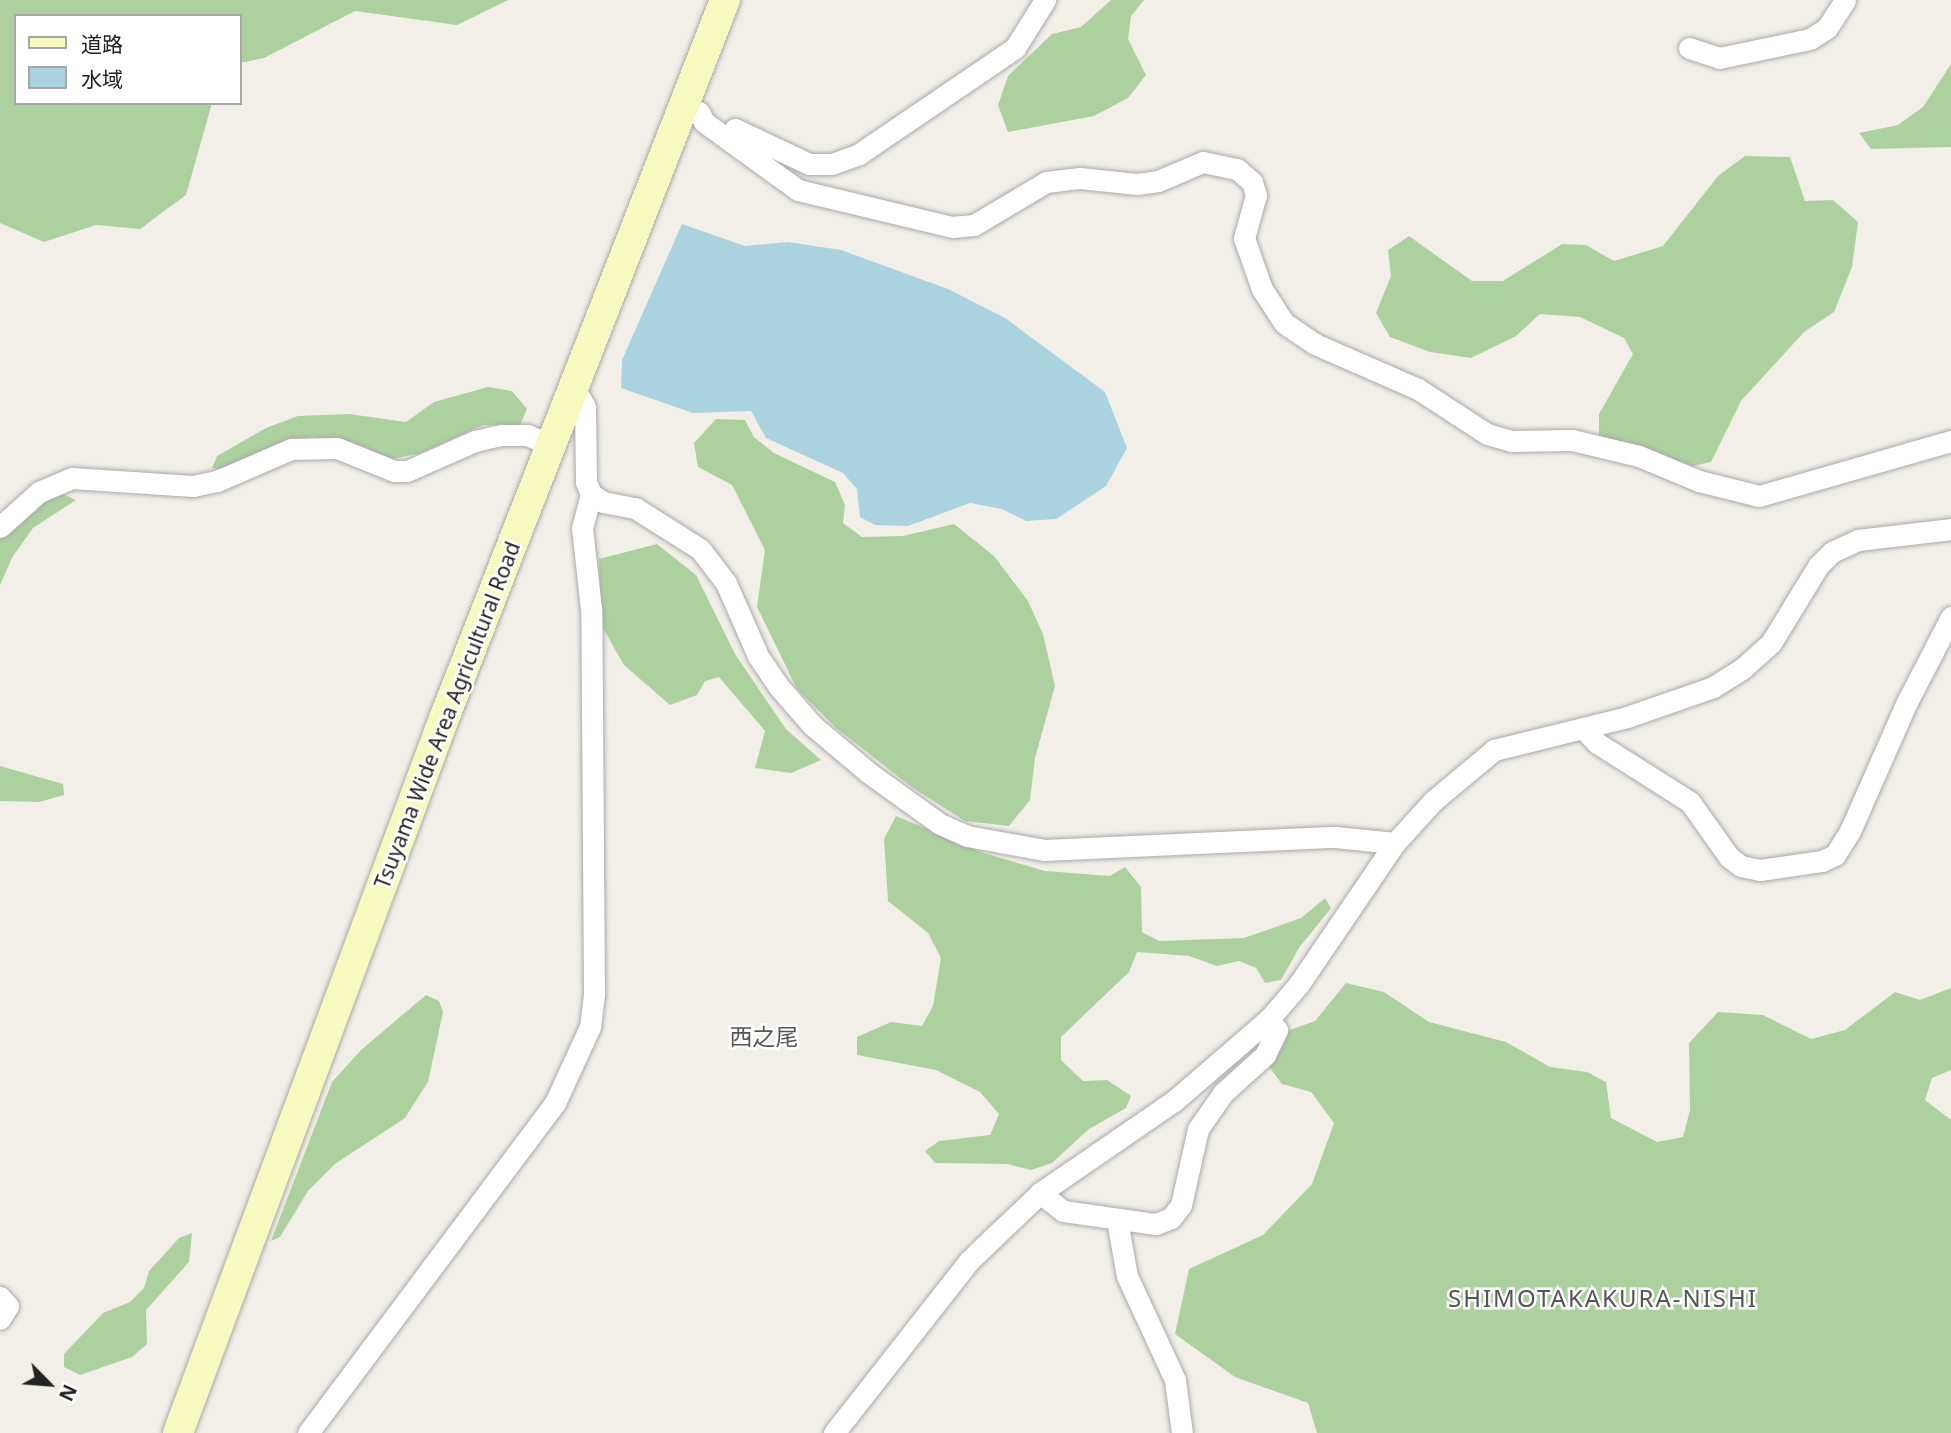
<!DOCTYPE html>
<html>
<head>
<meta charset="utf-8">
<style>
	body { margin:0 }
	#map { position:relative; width:1951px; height:1433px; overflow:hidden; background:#f2efe9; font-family:"Noto Sans","Noto Sans JP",sans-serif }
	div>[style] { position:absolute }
	.forest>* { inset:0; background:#add19e }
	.water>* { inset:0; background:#aad3df }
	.roads { filter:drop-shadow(0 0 2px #a9a9a9) drop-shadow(0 0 2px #a9a9a9) }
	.street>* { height:21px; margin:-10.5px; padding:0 10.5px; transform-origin:10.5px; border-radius:10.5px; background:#fff }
	.secondary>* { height:30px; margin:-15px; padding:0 15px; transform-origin:15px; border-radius:15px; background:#f7fabf }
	span { translate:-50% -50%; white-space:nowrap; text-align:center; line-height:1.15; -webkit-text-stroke:5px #fff; paint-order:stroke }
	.street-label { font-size:21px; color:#222 }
	.neighbourhood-label { font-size:23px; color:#555 }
	.quarter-label { font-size:24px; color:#555; letter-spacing:2px }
	.legend { position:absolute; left:14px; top:14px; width:228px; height:91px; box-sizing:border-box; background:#fff; border:2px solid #a7a7a7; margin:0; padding:9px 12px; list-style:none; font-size:21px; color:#222 }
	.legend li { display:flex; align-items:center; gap:14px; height:35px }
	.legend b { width:35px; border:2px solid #a7a7a7 }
	.north { position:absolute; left:14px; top:1349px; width:70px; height:70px; -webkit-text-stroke:5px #fff; paint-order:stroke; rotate:115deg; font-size:19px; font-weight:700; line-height:28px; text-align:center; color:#222 }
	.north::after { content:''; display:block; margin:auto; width:24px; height:32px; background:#222; clip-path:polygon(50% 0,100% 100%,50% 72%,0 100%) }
</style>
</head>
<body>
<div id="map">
	<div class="forest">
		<i style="clip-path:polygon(0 0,508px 0,457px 25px,355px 11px,264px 58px,240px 63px,240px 16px,16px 16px,16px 103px,212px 103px,186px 195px,140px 229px,96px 225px,44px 242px,0 223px)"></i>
		<i style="clip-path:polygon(1111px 0,1144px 0,1131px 16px,1128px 39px,1146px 75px,1128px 98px,1094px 116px,1008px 132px,998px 105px,1008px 76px,1052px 34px,1081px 27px)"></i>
		<i style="clip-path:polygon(1951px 64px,1951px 147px,1871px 149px,1859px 133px,1898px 125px,1923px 107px)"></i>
		<i style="clip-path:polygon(1745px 156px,1790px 157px,1805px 201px,1833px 200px,1858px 222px,1852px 267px,1834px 312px,1804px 332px,1741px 401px,1711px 462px,1688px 467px,1599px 437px,1599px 414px,1633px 354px,1624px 338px,1580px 317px,1540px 314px,1516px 336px,1471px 358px,1430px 352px,1390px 337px,1376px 313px,1391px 276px,1388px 250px,1409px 236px,1472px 281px,1503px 281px,1562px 244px,1586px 245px,1614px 261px,1663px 246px,1718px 176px)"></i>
		<i style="clip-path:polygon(488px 387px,512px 391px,527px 409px,520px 425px,483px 425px,421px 453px,393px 459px,347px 443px,312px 437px,278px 443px,227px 470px,212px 468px,217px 456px,266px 428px,298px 416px,349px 414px,406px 422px,434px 402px)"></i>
		<i style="clip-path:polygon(716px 419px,745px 420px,754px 437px,774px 453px,835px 482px,845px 505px,843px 523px,862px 537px,903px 536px,954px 524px,994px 556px,1028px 601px,1043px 634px,1055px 686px,1035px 758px,1030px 800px,1009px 826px,965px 821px,913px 788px,836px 728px,797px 689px,757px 607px,765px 550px,732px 485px,698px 467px,694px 443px)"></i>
		<i style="clip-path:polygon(61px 493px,76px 500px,33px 528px,13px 556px,0 585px,0 538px,38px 502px)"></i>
		<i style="clip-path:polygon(657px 544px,696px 575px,735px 654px,786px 729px,821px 760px,791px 773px,755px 768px,765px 731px,719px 677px,705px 681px,697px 695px,670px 705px,624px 665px,601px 625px,599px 559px)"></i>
		<i style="clip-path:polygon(0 766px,63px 784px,64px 795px,39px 802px,0 801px)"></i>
		<i style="clip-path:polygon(896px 816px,984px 853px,1045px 871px,1110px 876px,1125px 867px,1141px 887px,1142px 932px,1159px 941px,1244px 938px,1301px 918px,1325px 898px,1331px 908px,1299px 948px,1281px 980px,1265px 983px,1256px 968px,1239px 961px,1217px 966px,1189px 956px,1137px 952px,1129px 972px,1061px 1037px,1061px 1060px,1083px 1081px,1107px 1080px,1131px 1096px,1126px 1108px,1089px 1129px,1052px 1163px,1031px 1170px,1007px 1164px,935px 1163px,925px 1151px,939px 1141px,990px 1135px,999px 1114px,980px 1092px,936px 1070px,857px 1055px,857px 1037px,891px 1022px,922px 1026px,933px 1006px,941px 958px,928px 933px,888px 901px,884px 839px)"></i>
		<i style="clip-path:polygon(1346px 983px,1384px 992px,1429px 1022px,1506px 1042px,1550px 1067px,1587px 1072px,1606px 1082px,1611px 1118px,1657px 1142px,1683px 1137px,1690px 1110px,1689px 1043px,1718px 1012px,1763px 1015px,1811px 1039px,1845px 1030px,1895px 992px,1920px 1000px,1951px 988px,1951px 1070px,1932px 1078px,1925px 1100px,1951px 1120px,1951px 1433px,1317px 1433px,1308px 1403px,1235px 1377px,1175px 1334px,1189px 1269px,1263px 1235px,1312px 1184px,1334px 1123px,1311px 1092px,1282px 1084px,1269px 1067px,1287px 1031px,1315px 1021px)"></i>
		<i style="clip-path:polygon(426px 995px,439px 1001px,443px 1012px,428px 1082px,405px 1118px,335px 1164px,308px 1191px,280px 1237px,271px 1241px,332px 1082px,361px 1050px)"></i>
		<i style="clip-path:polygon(192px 1233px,189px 1262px,146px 1310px,147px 1344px,132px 1357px,80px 1375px,64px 1367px,64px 1354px,103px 1313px,130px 1302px,144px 1288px,149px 1271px,179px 1238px)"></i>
	</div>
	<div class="water">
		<i style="clip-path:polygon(682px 224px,745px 246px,788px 242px,841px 250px,948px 289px,1005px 318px,1105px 392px,1127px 448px,1106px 486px,1056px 519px,1026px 521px,1002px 509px,970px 503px,908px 526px,875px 525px,860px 517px,857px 489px,843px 473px,766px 438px,751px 411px,693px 413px,621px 388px,622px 360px)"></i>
	</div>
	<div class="roads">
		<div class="street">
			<i style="left:1689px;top:48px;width:32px;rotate:18deg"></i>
			<i style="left:1719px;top:58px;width:93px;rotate:-11.8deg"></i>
			<i style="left:1810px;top:39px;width:20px;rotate:-33deg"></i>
			<i style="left:1827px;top:28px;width:33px;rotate:-57deg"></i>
			<i style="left:699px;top:112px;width:11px;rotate:63deg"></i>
			<i style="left:704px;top:122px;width:116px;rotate:35.9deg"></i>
			<i style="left:798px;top:190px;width:158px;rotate:13.5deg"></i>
			<i style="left:952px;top:227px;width:22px;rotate:-5deg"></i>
			<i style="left:974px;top:225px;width:84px;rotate:-30.8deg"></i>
			<i style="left:1046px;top:182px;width:34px;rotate:-7deg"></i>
			<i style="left:1080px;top:178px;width:57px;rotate:6deg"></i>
			<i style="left:1137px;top:184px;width:21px;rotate:-8deg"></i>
			<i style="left:1158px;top:181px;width:49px;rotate:-22.9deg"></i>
			<i style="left:1203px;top:162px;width:35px;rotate:12deg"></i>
			<i style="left:1237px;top:169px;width:20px;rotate:41deg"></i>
			<i style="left:1252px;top:182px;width:14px;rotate:73deg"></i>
			<i style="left:1256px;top:195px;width:45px;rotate:105.6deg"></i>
			<i style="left:1244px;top:238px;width:54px;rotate:70.6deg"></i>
			<i style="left:1262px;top:289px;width:40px;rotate:57.1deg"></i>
			<i style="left:1284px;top:323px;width:37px;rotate:34deg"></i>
			<i style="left:1315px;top:344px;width:112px;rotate:23.6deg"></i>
			<i style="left:1418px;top:389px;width:82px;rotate:33.1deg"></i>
			<i style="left:1487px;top:434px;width:25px;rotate:16deg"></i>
			<i style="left:1511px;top:441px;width:61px;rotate:-0.9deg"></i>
			<i style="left:1572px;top:440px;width:69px;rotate:13.4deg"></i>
			<i style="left:1639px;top:456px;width:65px;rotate:22.6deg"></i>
			<i style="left:1699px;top:481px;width:62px;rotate:14deg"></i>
			<i style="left:1759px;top:496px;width:200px;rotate:-16deg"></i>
			<i style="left:735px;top:129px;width:82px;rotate:25.3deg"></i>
			<i style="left:809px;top:164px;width:23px"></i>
			<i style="left:832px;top:164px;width:29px;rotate:-20deg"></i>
			<i style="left:859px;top:154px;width:189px;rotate:-34.2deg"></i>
			<i style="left:1015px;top:48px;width:57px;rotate:-58deg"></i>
			<i style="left:575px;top:389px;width:21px;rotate:61deg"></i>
			<i style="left:585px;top:407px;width:75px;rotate:89.2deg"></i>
			<i style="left:586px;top:482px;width:13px;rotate:67deg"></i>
			<i style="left:591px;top:494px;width:14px;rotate:34deg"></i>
			<i style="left:603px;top:502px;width:33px;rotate:11deg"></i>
			<i style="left:635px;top:508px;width:77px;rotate:32.2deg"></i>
			<i style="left:700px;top:549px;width:43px;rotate:52.6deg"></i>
			<i style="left:726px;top:583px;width:80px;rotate:66.3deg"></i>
			<i style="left:758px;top:656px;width:37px;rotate:56deg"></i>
			<i style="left:779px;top:687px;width:50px;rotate:49deg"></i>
			<i style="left:812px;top:725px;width:75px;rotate:40.1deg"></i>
			<i style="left:869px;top:773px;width:87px;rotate:35.7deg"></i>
			<i style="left:940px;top:824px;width:30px;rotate:24deg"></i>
			<i style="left:967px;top:836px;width:78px;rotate:10.3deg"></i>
			<i style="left:1044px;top:850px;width:291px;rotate:-2.6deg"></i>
			<i style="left:1335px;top:837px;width:60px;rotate:5.7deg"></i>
			<i style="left:0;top:527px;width:52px;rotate:-41.9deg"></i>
			<i style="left:39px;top:492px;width:36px;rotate:-23deg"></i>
			<i style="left:72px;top:478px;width:121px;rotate:3.8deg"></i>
			<i style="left:193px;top:486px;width:25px;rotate:-12deg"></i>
			<i style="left:217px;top:481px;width:81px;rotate:-23.4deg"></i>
			<i style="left:291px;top:449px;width:46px;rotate:-1.2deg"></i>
			<i style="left:337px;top:448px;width:61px;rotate:22deg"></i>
			<i style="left:394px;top:471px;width:13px"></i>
			<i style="left:407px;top:471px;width:74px;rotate:-23.8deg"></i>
			<i style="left:475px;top:441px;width:28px;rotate:-13deg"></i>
			<i style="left:502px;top:435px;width:25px"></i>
			<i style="left:527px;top:435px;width:26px;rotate:23deg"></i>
			<i style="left:1583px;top:728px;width:21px;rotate:47deg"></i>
			<i style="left:1597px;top:743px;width:110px;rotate:32.4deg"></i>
			<i style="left:1690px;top:802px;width:67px;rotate:54.7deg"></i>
			<i style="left:1729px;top:857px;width:15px;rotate:37deg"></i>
			<i style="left:1741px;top:866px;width:19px;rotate:12deg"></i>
			<i style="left:1760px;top:870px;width:63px;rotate:-8.3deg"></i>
			<i style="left:1822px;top:861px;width:14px;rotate:-25deg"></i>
			<i style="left:1835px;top:855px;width:28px;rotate:-58deg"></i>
			<i style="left:1850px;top:831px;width:141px;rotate:-66.2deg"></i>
			<i style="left:1907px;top:702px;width:96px;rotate:-62.6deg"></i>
			<i style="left:1040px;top:1193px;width:29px;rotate:38deg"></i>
			<i style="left:1063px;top:1211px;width:94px;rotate:8deg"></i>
			<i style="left:1156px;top:1224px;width:16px;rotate:-22deg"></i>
			<i style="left:1171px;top:1218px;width:16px;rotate:-52deg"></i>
			<i style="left:1181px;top:1205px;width:78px;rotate:-77.4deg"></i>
			<i style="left:1198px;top:1129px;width:44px;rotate:-55.2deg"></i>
			<i style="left:1223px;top:1093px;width:57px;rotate:-42.1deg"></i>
			<i style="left:1265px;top:1055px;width:28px;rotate:-64deg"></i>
			<i style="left:1277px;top:1030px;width:14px;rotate:-126deg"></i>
			<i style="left:1117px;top:1220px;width:57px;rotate:79.9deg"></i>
			<i style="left:1127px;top:1276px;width:115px;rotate:65.2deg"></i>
			<i style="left:1175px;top:1380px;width:53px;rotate:82.5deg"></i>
			<i style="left:0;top:1297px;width:12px;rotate:48deg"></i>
			<i style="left:8px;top:1306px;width:15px;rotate:122deg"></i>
			<i style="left:308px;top:1433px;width:412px;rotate:-53.2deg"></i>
			<i style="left:555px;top:1103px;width:84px;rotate:-65.3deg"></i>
			<i style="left:590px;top:1027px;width:34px;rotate:-83deg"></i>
			<i style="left:594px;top:993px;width:384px;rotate:-90.4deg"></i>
			<i style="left:591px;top:609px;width:81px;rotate:-96.3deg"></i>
			<i style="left:582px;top:528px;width:35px;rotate:-75deg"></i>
			<i style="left:834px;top:1433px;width:219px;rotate:-51.9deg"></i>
			<i style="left:969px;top:1261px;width:39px;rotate:-44deg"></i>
			<i style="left:997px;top:1234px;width:59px;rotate:-43.6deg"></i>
			<i style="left:1040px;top:1193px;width:163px;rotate:-34.5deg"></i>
			<i style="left:1174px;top:1101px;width:125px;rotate:-40.8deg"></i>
			<i style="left:1269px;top:1019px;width:46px;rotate:-49.4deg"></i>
			<i style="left:1299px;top:984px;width:171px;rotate:-55.8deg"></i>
			<i style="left:1395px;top:843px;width:57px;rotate:-47.9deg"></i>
			<i style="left:1433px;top:801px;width:80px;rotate:-39.9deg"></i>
			<i style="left:1494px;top:750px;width:137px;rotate:-13.9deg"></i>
			<i style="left:1627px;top:717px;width:91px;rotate:-19.2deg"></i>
			<i style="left:1713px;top:687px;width:34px;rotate:-32deg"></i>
			<i style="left:1742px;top:669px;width:39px;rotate:-42deg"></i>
			<i style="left:1771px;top:643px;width:90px;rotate:-58.6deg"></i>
			<i style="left:1818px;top:566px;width:20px;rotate:-45deg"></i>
			<i style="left:1832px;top:552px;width:29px;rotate:-25deg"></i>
			<i style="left:1858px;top:540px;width:94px;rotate:-6.7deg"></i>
		</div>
		<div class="secondary">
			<i style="left:178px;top:1433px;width:765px;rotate:-69.58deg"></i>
			<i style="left:445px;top:716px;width:769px;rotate:-68.64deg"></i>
		</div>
	</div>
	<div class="street-label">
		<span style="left:447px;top:715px;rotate:-69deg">Tsuyama Wide Area Agricultural Road</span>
	</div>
	<div class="neighbourhood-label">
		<span style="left:764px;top:1036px">西之尾</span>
	</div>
	<div class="quarter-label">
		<span style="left:1603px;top:1298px">SHIMOTAKAKURA-NISHI</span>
	</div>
	<ul class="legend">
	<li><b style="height:9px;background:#f7fabf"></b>道路</li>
	<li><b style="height:19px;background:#aad3df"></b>水域</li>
	</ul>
	<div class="north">N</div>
</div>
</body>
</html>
